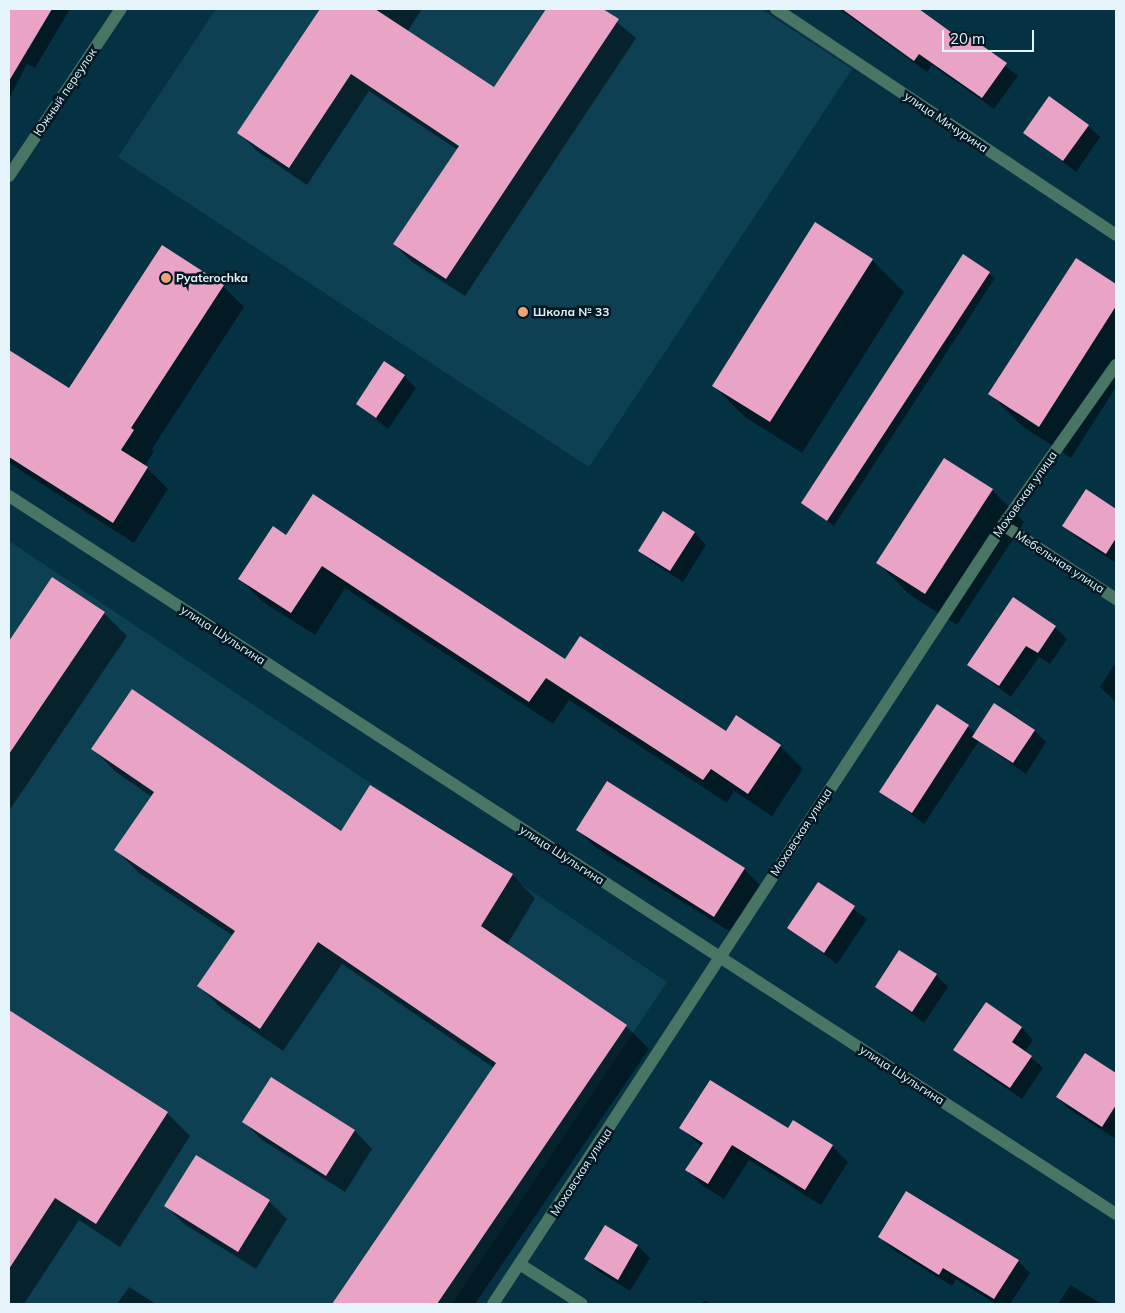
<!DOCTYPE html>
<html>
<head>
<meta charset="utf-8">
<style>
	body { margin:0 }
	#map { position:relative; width:1125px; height:1313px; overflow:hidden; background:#053243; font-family:Mulish,sans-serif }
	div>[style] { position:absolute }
	.built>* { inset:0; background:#0d4053 }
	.shadow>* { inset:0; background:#0007 }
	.building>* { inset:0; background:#e9a3c4 }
	.street>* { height:12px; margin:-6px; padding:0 6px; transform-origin:6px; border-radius:6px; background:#497565 }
	.dots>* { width:14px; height:14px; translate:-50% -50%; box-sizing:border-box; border:2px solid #011823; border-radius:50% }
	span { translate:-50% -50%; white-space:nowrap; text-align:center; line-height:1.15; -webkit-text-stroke:5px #011823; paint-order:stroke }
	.street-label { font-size:12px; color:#e5f4fb }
	.poi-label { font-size:12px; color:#e5f4fb; font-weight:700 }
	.left { translate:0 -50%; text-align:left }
	.frame { position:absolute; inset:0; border:10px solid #e5f4fb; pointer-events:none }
	.scale { position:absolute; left:942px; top:30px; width:92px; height:22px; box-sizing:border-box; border:2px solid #e5f4fb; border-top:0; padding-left:6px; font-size:15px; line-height:18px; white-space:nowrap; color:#e5f4fb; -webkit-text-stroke:4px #011823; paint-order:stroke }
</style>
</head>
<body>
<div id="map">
	<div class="built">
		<i style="clip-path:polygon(216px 9px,761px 9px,852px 69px,589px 467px,118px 157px)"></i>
		<i style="clip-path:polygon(9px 541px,667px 982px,452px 1304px,9px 1304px)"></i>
	</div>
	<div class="shadow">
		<i style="clip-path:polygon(9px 9px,70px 9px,35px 68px,27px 64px,9px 99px)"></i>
		<i style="clip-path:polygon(322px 9px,422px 9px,407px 32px,494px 89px,548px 9px,601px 9px,636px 38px,465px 296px,412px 262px,394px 244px,458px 150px,369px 91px,307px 185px,257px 151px,239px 133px)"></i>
		<i style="clip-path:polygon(839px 9px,917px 9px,967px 44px,971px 39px,1018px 76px,994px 109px,932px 65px,927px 72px)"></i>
		<i style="clip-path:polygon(1088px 126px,1100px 137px,1076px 172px,1025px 133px)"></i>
		<i style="clip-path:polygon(815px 224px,872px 260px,904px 292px,802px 453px,745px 417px,713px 385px)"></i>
		<i style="clip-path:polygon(964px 256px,995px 278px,834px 526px,802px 503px)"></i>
		<i style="clip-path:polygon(1076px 260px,1116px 285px,1116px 387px,1071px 458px,1022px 426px,990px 394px)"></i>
		<i style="clip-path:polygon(223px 286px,244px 307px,152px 449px,154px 451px,145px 466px,168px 489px,134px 543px,9px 463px,9px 351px,69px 390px)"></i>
		<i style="clip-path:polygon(404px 376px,416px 388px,388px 429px,357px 404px)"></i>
		<i style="clip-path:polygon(992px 490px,1024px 522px,957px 625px,910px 595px,878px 563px)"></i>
		<i style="clip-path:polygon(1087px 491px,1116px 510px,1116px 563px,1076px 537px,1064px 525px)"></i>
		<i style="clip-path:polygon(663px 513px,695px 533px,706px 545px,683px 582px,652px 562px,640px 550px)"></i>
		<i style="clip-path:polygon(287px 537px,726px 733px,780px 746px,803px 769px,772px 816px,734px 791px,727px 803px,569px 700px,553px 724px,345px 588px,315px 635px,263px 602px,240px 579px)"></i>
		<i style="clip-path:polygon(53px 578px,104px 613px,127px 636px,9px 811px,9px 644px)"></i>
		<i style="clip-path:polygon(1055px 627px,1067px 639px,1050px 664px,1039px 657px,1011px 697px,969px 665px)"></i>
		<i style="clip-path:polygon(1116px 662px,1116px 702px,1100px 687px)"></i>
		<i style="clip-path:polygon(937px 706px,976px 733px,1034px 730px,1046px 742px,1026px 774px,979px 741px,924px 824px,881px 791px)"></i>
		<i style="clip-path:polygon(93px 749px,342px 833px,512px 875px,535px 898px,507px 945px,626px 1026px,649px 1049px,475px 1304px,333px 1304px,494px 1068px,342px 964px,283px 1051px,222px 1009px,199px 986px,233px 936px,139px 873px,116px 850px,152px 797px,116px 772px)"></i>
		<i style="clip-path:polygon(578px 830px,744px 869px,762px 887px,732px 933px,595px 847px)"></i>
		<i style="clip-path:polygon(819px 883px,867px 919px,837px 964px,789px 928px)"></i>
		<i style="clip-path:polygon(936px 975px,948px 987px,924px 1023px,876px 987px)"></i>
		<i style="clip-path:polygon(9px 1010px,167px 1113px,190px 1136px,120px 1247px,79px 1220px,24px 1304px,9px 1304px)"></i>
		<i style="clip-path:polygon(1022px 1028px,1033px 1040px,1025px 1052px,1043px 1068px,1022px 1099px,967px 1061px,955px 1050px)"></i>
		<i style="clip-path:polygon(1085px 1054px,1116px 1074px,1116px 1139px,1069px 1109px,1057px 1097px)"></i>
		<i style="clip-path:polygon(272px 1078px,355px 1131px,372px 1149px,345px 1192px,262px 1140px,244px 1122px)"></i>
		<i style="clip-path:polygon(794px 1122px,832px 1146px,848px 1162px,821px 1205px,749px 1160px,724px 1199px,703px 1186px,687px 1170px,702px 1147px,681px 1128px,788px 1130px)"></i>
		<i style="clip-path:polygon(269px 1201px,287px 1219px,256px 1269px,184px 1224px,166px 1206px)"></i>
		<i style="clip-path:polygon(605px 1227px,638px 1246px,650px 1258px,630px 1291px,598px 1271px,586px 1259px)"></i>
		<i style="clip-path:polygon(880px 1237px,1018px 1261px,1030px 1273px,1010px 1304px,996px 1304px,956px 1279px,952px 1286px,892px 1249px)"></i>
		<i style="clip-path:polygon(1070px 1285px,1102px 1304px,1058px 1304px)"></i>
		<i style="clip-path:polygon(129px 1287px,156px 1304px,117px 1304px)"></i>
		<i style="clip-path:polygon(704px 1300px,712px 1304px,702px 1304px)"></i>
	</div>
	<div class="building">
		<i style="clip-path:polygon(9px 9px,52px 9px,9px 81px)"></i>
		<i style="clip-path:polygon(320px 9px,375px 9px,494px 87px,546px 9px,603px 9px,619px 19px,446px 279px,393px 244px,459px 146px,351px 74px,289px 168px,237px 133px)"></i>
		<i style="clip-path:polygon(842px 9px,919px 9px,966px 43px,970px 37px,1007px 63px,982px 98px,919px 54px,914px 61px)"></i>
		<i style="clip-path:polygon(1049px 96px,1089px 125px,1063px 161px,1023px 133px)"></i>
		<i style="clip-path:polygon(815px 222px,873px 259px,770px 422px,712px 386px)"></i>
		<i style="clip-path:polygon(162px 245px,224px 285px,131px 428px,134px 430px,121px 450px,148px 467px,113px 523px,9px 457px,9px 350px,69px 388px)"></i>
		<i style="clip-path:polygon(963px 254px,990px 272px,827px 521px,801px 503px)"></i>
		<i style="clip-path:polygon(1076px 258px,1116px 284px,1116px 306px,1039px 427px,988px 394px)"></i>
		<i style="clip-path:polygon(384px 361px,405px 375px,376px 418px,356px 404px)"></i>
		<i style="clip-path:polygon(944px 458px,993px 489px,925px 594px,876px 563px)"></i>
		<i style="clip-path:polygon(1086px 489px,1116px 509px,1116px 538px,1106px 554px,1062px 526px)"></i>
		<i style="clip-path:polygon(313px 494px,565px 659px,580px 636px,726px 731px,736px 715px,781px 745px,748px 794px,711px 769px,703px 780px,546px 678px,529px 702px,322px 566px,291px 613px,238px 579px,273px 526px,286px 535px)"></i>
		<i style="clip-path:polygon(663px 511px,695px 532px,670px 571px,638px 551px)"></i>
		<i style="clip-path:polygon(52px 577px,105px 612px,9px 754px,9px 641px)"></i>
		<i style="clip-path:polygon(1013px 597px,1056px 626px,1038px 653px,1026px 646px,999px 686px,967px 665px)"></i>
		<i style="clip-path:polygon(132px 689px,341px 831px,370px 785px,513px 874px,481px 926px,627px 1025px,437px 1304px,332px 1304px,496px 1063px,318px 942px,260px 1029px,197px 986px,235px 931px,114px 850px,154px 792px,91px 749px)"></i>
		<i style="clip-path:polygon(994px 703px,1035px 730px,1013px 763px,972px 737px)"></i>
		<i style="clip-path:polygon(937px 704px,969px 725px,912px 813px,879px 792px)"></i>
		<i style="clip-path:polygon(607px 781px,745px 868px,714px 917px,576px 830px)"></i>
		<i style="clip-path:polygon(818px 882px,855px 906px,824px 953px,787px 928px)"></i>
		<i style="clip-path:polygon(899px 950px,937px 974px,912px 1012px,875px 987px)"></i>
		<i style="clip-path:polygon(986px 1002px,1022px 1027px,1012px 1042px,1032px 1056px,1010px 1088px,953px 1050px)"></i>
		<i style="clip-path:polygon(9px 1010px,168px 1112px,96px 1224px,55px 1198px,9px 1269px)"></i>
		<i style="clip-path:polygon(1085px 1053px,1116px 1073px,1116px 1105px,1102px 1127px,1056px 1097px)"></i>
		<i style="clip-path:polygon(271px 1077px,355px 1130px,326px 1176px,242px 1122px)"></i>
		<i style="clip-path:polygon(710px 1080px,788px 1128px,793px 1120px,833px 1145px,805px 1190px,732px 1145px,708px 1184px,685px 1170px,703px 1143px,679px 1128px)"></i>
		<i style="clip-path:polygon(196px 1155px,270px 1200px,238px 1252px,164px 1206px)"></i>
		<i style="clip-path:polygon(906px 1191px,1019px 1260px,994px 1299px,943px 1268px,939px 1275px,878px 1237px)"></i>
		<i style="clip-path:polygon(605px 1225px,638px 1245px,618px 1280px,584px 1259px)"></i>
	</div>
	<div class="street">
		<i style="left:776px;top:9px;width:408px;rotate:33.6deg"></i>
		<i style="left:9px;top:176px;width:201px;rotate:-56.2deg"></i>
		<i style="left:9px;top:496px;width:1319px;rotate:32.97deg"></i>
		<i style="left:1003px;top:525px;width:135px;rotate:33.2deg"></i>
		<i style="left:521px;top:1265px;width:72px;rotate:32.6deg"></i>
		<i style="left:493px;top:1304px;width:931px;rotate:-56.79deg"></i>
		<i style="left:1003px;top:525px;width:196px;rotate:-54.8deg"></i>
	</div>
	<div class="dots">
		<i style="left:166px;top:278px;background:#efa378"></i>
		<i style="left:523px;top:312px;background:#efa378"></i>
	</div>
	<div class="street-label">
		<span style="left:65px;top:92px;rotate:-56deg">Южный переулок</span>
		<span style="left:946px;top:122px;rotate:34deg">улица Мичурина</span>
		<span style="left:1025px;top:494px;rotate:-55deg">Моховская улица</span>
		<span style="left:1060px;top:562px;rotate:33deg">Мебельная улица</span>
		<span style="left:223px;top:635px;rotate:33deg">улица Шульгина</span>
		<span style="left:801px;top:832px;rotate:-57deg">Моховская улица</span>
		<span style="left:562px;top:855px;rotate:33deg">улица Шульгина</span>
		<span style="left:902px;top:1075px;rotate:33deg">улица Шульгина</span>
		<span style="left:581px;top:1172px;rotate:-57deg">Моховская улица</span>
	</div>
	<div class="poi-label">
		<span class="left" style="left:176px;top:278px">Pyaterochka</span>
		<span class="left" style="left:533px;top:312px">Школа № 33</span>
	</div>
	<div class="frame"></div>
	<div class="scale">20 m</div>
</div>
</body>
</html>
